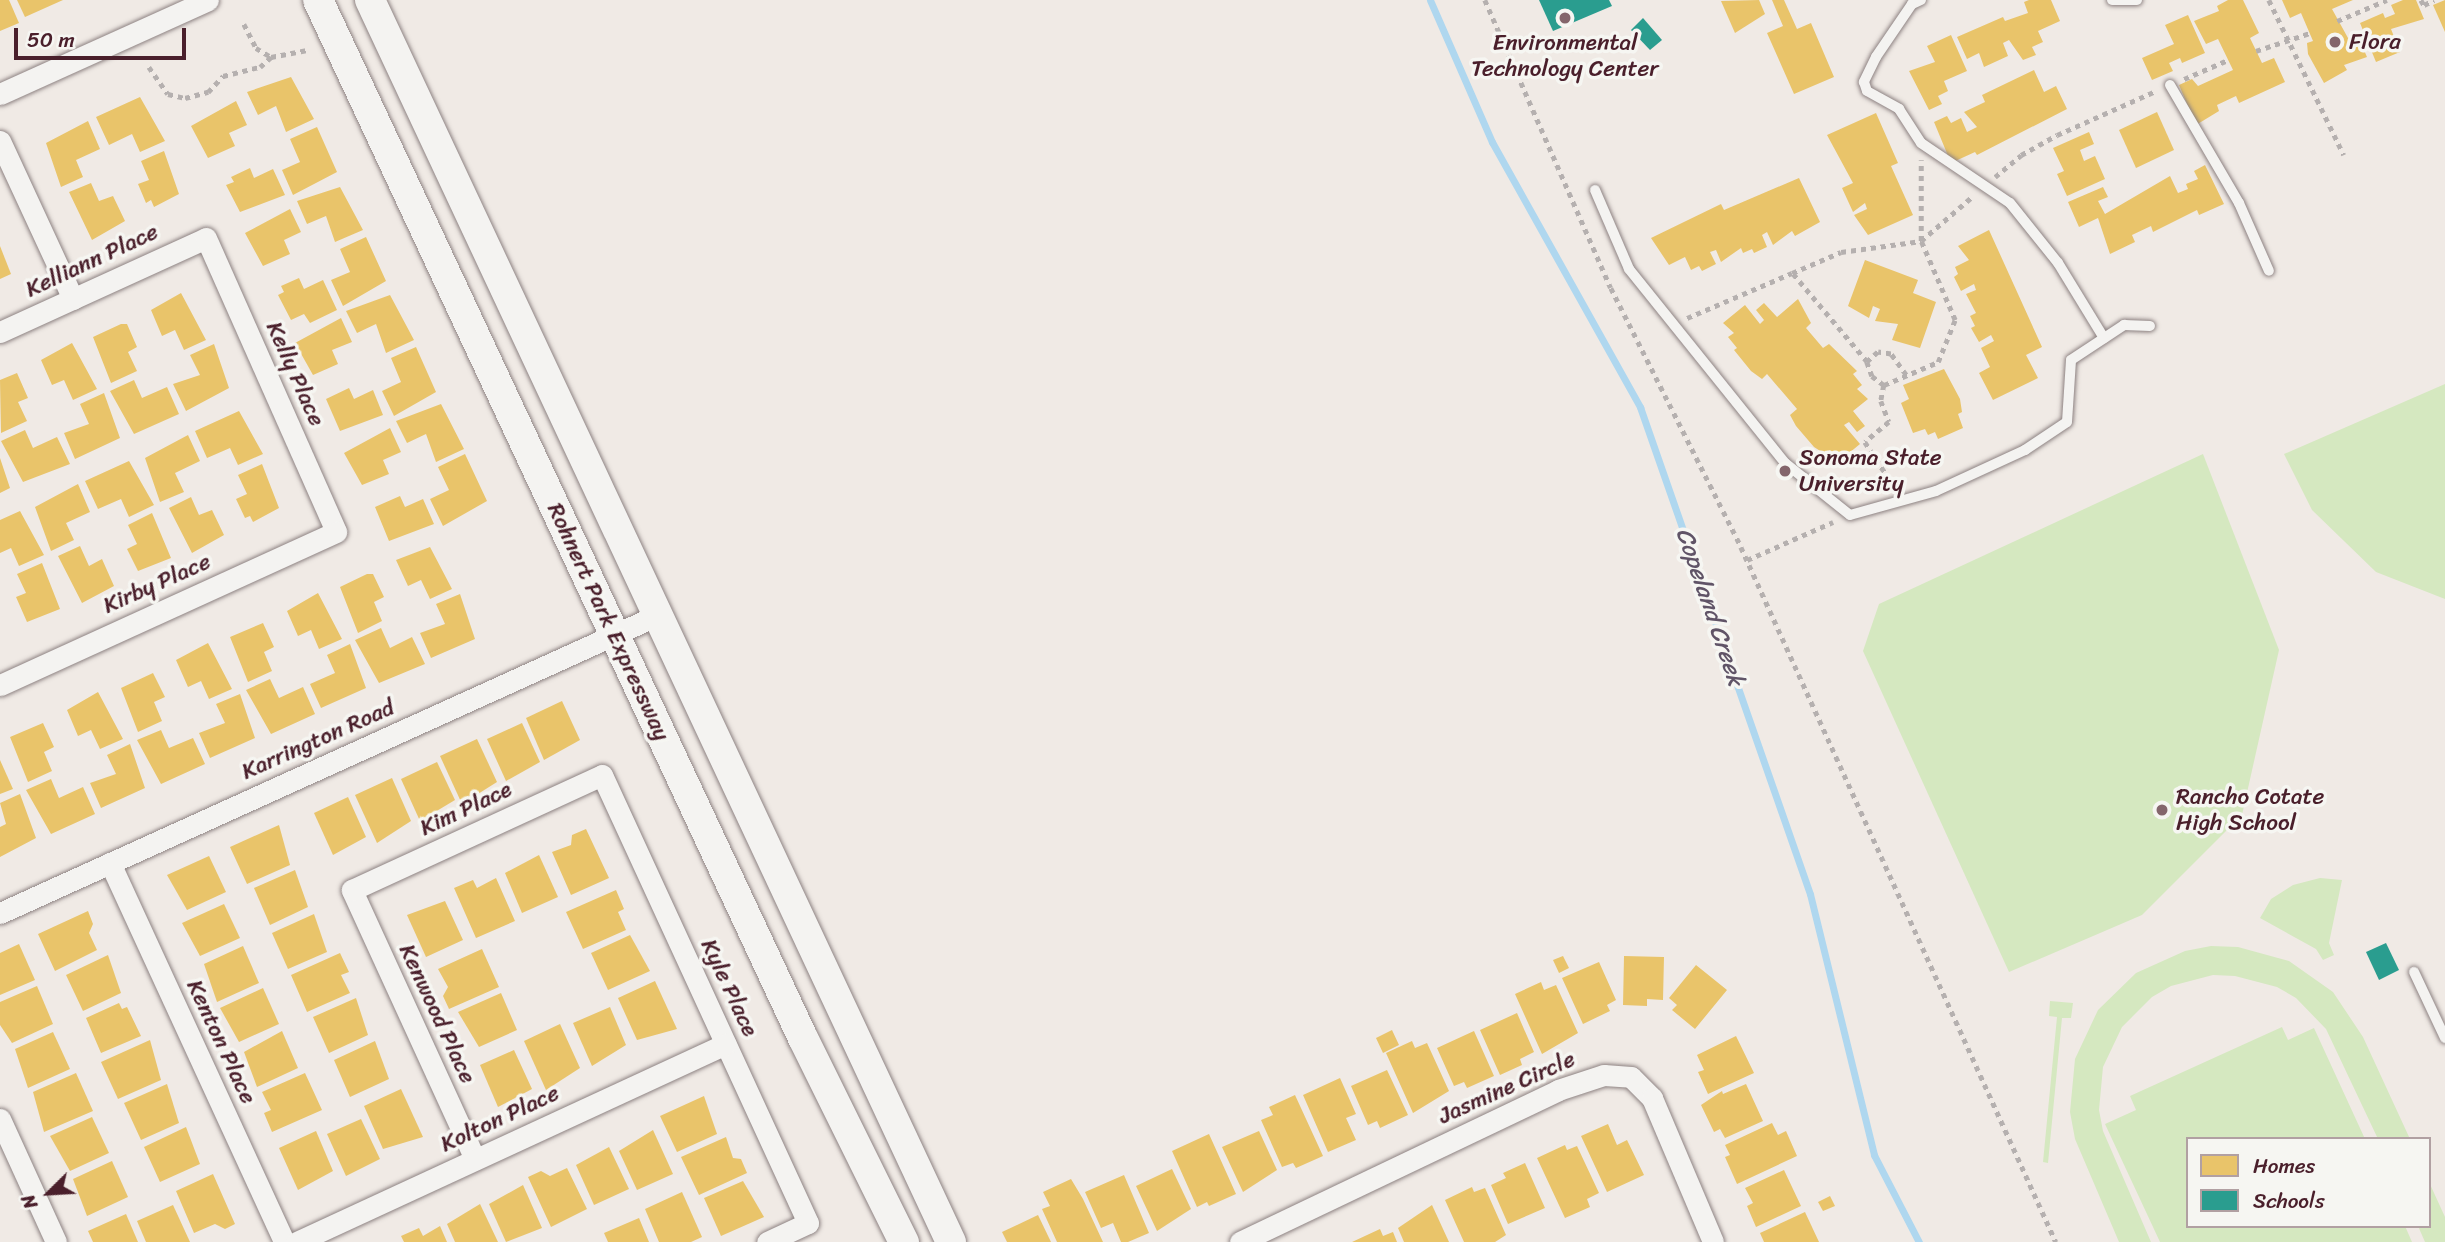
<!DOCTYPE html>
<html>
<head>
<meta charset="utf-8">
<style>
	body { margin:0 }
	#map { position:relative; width:2445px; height:1242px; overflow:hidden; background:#f0eae5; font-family:Sriracha,sans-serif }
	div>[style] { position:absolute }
	.green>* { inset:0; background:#d5e8c0 }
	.homes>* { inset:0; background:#e9c46a }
	.schools>* { inset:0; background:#2a9d8f }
	.stream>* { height:7px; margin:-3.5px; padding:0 3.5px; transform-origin:3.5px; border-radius:3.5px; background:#afd7ef }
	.path>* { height:4.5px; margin-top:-2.25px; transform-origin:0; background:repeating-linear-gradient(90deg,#b5b0af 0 5px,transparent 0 10px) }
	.roads { filter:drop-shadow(0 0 2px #8d8282) drop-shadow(0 0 2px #8d8282) }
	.lane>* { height:10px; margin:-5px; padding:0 5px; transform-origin:5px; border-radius:5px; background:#f4f3f1 }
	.street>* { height:21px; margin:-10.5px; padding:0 10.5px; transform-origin:10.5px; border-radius:10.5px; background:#f4f3f1 }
	.secondary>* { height:30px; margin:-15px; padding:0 15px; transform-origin:15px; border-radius:15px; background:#f4f3f1 }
	.dots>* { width:19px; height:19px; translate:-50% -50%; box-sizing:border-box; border:4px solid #f6f6f2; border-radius:50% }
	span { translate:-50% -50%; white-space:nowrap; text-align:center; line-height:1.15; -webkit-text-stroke:7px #f6f6f2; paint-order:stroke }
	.poi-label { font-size:23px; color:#4a1f2b }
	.left { translate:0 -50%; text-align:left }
	.street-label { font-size:23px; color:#4a1f2b }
	.water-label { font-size:24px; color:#605467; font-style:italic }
	.legend { position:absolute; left:2186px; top:1137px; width:245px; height:91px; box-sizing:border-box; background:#f6f6f2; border:2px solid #b1a0a2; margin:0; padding:9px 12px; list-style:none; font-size:21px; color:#4a1f2b }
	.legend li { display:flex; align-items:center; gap:14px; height:35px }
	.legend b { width:35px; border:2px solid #b1a0a2 }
	.north { position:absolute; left:14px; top:1158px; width:70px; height:70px; -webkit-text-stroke:5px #f6f6f2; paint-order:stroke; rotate:246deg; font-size:19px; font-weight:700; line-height:28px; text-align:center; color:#4a1f2b }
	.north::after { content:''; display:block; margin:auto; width:24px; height:32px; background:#4a1f2b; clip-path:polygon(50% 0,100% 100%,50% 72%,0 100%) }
	.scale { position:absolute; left:14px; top:28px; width:172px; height:32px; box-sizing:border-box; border:4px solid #4a1f2b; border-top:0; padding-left:9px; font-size:21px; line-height:24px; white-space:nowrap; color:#4a1f2b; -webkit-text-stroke:5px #f6f6f2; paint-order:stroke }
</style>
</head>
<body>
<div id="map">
	<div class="green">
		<i style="clip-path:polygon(2445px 384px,2445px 599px,2376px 572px,2312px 510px,2284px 454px)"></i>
		<i style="clip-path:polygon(2203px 454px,2279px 650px,2242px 815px,2142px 915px,2009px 972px,1863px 651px,1879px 604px)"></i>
		<i style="clip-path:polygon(2320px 878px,2342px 880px,2329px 943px,2334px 955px,2323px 960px,2316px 949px,2260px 918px,2271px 899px,2293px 885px)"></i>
		<i style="clip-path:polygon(2211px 946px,2238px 947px,2289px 961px,2333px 992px,2363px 1037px,2410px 1139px,2378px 1139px,2326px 1029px,2296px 998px,2277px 987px,2235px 976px,2213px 975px,2171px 986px,2152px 997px,2122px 1027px,2103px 1067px,2099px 1110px,2103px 1131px,2151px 1242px,2119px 1242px,2075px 1139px,2070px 1112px,2075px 1059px,2098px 1010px,2136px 973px,2185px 951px)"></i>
		<i style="clip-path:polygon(2050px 1001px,2073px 1003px,2071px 1018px,2062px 1018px,2048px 1163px,2043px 1162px,2057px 1017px,2049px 1016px)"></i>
		<i style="clip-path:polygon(2282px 1027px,2288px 1040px,2314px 1028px,2365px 1139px,2188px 1139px,2188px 1226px,2405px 1226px,2412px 1242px,2160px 1242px,2105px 1124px,2136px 1110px,2130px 1096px)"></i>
		<i style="clip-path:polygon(2429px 1182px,2445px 1217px,2445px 1242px,2425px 1242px,2418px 1226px,2429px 1226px)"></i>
	</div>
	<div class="homes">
		<i style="clip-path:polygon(0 0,9px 0,19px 23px,0 31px)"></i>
		<i style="clip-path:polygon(17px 0,63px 0,25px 17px)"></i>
		<i style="clip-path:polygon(1759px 0,1765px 14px,1735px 33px,1721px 1px)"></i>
		<i style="clip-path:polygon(1772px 0,1784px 0,1797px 29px,1811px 23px,1834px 77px,1794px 94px,1767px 33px,1783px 26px)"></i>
		<i style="clip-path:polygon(2029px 0,2051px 0,2060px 21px,2038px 31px,2043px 42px,2032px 47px,2036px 55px,2023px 60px,2009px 40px,2003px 43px,2008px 56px,1984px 67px,1979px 53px,1967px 59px,1957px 37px,2003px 17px,2005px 21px,2028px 13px,2024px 2px)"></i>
		<i style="clip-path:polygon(2228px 0,2243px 0,2259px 33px,2250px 38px,2262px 63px,2274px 58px,2285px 82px,2239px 103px,2236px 96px,2217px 105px,2219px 111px,2196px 125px,2179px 85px,2192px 79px,2198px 86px,2233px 70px,2218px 39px,2206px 44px,2194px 21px,2219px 11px,2217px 6px)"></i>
		<i style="clip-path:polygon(2282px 0,2353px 0,2332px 9px,2348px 38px,2357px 34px,2367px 57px,2344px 65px,2347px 70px,2324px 83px,2308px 54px,2307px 43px,2313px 41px,2301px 13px,2290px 18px)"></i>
		<i style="clip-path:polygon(2403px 0,2416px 0,2424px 19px,2391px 29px,2400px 52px,2376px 62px,2360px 23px,2383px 13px,2385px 18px,2395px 14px,2391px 5px)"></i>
		<i style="clip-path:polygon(2445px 0,2445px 32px,2433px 5px)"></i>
		<i style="clip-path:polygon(2188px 15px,2205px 53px,2182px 63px,2180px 58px,2169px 63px,2173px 71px,2152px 80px,2142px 58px,2174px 44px,2165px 25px)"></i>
		<i style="clip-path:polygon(1951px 35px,1967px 71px,1944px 81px,1948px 91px,1938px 96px,1942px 104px,1929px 110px,1909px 71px,1935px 62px,1927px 46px)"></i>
		<i style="clip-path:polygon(2034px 70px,2044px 92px,2056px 86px,2067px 109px,1977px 155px,1975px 152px,1951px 163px,1934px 122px,1947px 116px,1951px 123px,1961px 118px,1967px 132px,1977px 127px,1964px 112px,1985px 102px,1982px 95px)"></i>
		<i style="clip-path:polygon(291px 77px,314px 119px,286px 132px,276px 106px,258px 115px,247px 92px)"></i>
		<i style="clip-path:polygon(140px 97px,165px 141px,140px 152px,132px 134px,109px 145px,96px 117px)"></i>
		<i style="clip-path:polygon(236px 101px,247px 125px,229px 133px,235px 146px,208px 158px,191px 126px)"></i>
		<i style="clip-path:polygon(2157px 112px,2174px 150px,2136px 168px,2119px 130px)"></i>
		<i style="clip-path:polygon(1876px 113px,1898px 163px,1891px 166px,1913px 215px,1868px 235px,1854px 215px,1867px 209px,1865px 203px,1853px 212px,1842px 188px,1853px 183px,1827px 135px)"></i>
		<i style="clip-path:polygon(88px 121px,100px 149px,76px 160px,83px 177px,61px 187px,46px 143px)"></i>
		<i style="clip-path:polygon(317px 127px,337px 172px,293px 195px,282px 170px,300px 162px,290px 139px)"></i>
		<i style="clip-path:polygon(2089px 132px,2094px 144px,2080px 150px,2084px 161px,2095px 156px,2105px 179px,2067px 196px,2057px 174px,2064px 171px,2053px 148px)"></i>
		<i style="clip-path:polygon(164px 151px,179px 194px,154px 207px,151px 200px,146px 203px,138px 184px,149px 180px,141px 161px)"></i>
		<i style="clip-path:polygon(2205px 165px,2224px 204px,2199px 215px,2197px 210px,2153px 232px,2151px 226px,2132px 235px,2135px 242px,2110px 254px,2098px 218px,2079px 227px,2068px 202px,2103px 187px,2108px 197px,2098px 201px,2105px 214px,2170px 176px,2178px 193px,2188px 189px,2186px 184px,2198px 179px,2194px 171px)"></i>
		<i style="clip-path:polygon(250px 168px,254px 178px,273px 169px,285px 195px,240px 212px,226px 185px,234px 182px,231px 177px)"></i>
		<i style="clip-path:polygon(1799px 178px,1820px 222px,1795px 236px,1792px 231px,1773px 245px,1767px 232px,1762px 235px,1767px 247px,1754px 253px,1752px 249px,1743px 253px,1741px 248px,1721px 262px,1716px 250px,1710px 252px,1716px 264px,1702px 271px,1699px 266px,1691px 270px,1685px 257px,1669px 265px,1651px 238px,1721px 204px,1724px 210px)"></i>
		<i style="clip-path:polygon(91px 183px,99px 201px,113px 196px,125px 221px,92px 240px,69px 192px)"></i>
		<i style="clip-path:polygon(340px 187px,363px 230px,335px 242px,326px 216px,307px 224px,297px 201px)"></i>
		<i style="clip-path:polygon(290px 209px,301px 232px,284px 240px,290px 254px,263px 266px,245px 233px)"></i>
		<i style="clip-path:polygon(1989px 230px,2042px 347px,2026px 355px,2038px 378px,1993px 400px,1979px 373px,1990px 367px,1981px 348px,1994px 341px,1991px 335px,1979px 342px,1971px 328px,1975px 326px,1970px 316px,1976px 313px,1966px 294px,1976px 290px,1974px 284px,1961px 291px,1954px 277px,1958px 274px,1955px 267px,1969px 260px,1958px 246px)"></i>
		<i style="clip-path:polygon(366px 237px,386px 281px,343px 306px,331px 280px,350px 272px,340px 249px)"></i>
		<i style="clip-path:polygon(0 246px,11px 274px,0 279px)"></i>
		<i style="clip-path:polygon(1865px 260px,1918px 280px,1913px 293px,1936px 302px,1920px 348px,1892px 340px,1898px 324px,1875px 321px,1880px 309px,1873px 306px,1869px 318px,1848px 306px)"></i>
		<i style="clip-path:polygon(299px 278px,304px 289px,323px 280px,337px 310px,310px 323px,304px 314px,291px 320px,278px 295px,284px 292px,281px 286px)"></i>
		<i style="clip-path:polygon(181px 293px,206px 340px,184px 350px,175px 330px,162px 336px,151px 310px)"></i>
		<i style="clip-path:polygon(390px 295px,414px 340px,386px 353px,376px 324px,357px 333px,346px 311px)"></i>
		<i style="clip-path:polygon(1798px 299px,1811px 323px,1806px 328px,1823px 348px,1829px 344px,1857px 371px,1853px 374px,1862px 385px,1857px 389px,1868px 399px,1853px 411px,1865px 426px,1857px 432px,1849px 422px,1844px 425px,1860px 444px,1837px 463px,1830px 450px,1825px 454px,1814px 447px,1796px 426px,1790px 415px,1797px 409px,1767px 374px,1762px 379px,1751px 371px,1734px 350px,1737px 348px,1728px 337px,1734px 333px,1723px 323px,1745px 305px,1760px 324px,1764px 320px,1756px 310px,1764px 303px,1777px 317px)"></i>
		<i style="clip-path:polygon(341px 318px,352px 342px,332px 350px,338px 364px,313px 375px,295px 343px)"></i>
		<i style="clip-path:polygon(121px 324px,127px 324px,137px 347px,128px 352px,137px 371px,111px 383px,93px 337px)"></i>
		<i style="clip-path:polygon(72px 343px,97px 389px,73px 400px,64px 380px,52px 385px,41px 360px)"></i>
		<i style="clip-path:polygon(214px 344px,229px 388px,186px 411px,173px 384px,200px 375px,190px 355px)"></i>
		<i style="clip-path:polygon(416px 347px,436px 392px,394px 416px,382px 391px,401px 382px,391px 358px)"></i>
		<i style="clip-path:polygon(1944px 369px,1960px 399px,1962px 412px,1958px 414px,1963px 428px,1938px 439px,1935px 432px,1928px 435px,1925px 429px,1913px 433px,1901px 403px,1909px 399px,1903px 385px)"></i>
		<i style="clip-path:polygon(17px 373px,28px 398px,18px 402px,27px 421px,1px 433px,0 380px)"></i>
		<i style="clip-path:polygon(134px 380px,142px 398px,167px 387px,179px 414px,134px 434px,110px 391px)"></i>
		<i style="clip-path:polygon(349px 388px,354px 399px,373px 390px,383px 415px,340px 431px,326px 399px)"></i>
		<i style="clip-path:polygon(104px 393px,120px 438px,75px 459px,64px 433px,89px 424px,80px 404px)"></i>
		<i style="clip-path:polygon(441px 404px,464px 449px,436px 462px,426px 434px,407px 443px,396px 421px)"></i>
		<i style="clip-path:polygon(239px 411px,263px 454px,238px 465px,230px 448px,207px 458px,195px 431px)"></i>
		<i style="clip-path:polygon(390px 428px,401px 452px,383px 460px,389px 474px,362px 485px,344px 453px)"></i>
		<i style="clip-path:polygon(25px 430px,33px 448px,57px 437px,70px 464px,23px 482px,1px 441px)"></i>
		<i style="clip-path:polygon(188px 435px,200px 461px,175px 473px,184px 492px,160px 502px,145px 458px)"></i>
		<i style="clip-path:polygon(465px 454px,487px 501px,443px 526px,430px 499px,449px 490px,438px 467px)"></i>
		<i style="clip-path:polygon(0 458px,10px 488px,0 493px)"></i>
		<i style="clip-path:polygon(129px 461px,154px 505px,129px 517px,121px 499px,98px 509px,85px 481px)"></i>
		<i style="clip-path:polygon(262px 464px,279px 508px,253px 522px,250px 516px,245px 518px,236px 499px,247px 494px,238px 475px)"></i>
		<i style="clip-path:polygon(78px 484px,90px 512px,66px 523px,74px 540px,51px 551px,35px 507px)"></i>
		<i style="clip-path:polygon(400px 496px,405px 507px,423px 499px,434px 524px,389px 541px,375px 507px)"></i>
		<i style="clip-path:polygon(191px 497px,199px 515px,212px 510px,224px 535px,192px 553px,169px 508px)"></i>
		<i style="clip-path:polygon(20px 511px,44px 555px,19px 566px,11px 548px,0 553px,0 520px)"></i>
		<i style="clip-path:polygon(152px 513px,171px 558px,138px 571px,127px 549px,137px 544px,128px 525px)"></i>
		<i style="clip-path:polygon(80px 546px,89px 566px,102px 559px,114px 586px,82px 603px,58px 556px)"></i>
		<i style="clip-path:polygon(430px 547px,452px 589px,430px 599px,421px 580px,408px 586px,396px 560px)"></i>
		<i style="clip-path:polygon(42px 563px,60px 609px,27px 622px,16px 597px,26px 593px,17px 574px)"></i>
		<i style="clip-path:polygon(367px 574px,373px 574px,384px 597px,374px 602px,382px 621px,358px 633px,340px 587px)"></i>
		<i style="clip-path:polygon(318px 593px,342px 639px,319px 649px,311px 630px,298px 636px,287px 611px)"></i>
		<i style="clip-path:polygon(460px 594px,475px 639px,431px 658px,420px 633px,445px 624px,436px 604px)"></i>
		<i style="clip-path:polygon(263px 623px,274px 647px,264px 652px,272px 671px,248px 682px,230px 637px)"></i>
		<i style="clip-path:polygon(381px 628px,390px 648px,412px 637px,425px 664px,379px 683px,355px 640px)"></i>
		<i style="clip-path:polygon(208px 643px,232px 689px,209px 699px,201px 681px,188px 687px,176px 660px)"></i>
		<i style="clip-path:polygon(350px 644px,366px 688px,321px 708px,310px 684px,335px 673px,327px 655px)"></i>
		<i style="clip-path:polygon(153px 673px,165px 697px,154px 702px,162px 721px,138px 732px,121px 688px)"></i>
		<i style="clip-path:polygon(270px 679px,279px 698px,303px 687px,315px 714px,271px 734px,246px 690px)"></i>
		<i style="clip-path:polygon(98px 692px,123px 739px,100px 749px,91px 730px,78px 736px,67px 710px)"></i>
		<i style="clip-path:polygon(240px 694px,255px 738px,210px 758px,199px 733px,225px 723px,216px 704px)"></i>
		<i style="clip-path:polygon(562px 701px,580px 740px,544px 760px,526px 718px)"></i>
		<i style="clip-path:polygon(43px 723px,54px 747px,44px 752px,52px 771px,28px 782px,10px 737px)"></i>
		<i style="clip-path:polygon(522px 723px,540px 762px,506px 781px,487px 739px)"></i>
		<i style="clip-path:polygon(161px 730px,169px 748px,193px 738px,205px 764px,161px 784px,137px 740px)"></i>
		<i style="clip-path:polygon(477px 739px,497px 782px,462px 804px,440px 756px)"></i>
		<i style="clip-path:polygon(130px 744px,145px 788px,101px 808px,90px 783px,116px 774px,107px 755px)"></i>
		<i style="clip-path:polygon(0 760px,13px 789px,0 794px)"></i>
		<i style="clip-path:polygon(437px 762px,455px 800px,420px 821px,401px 779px)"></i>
		<i style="clip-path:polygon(392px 778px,411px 821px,377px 843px,355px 795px)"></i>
		<i style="clip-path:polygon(51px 779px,59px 798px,83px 787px,95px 814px,51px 834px,26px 790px)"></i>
		<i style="clip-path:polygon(20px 794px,36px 838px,0 857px,0 827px,6px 824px,0 803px)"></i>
		<i style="clip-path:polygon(348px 797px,366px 837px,333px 855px,314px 813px)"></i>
		<i style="clip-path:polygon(279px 825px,290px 865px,247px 884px,230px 847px)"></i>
		<i style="clip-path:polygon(586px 829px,609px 878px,571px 895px,552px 852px,571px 845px,572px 835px)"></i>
		<i style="clip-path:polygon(539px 855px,558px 897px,522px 913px,505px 873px)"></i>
		<i style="clip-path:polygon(209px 856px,226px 892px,187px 910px,167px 875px)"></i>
		<i style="clip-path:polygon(295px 870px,308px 907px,270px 925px,254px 888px)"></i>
		<i style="clip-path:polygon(496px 878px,515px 921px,476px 938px,454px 888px,473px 880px,477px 888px)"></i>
		<i style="clip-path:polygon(616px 890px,624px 909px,618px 912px,626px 930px,583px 949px,566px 912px)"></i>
		<i style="clip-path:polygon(445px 901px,463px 940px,426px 957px,407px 915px)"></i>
		<i style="clip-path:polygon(224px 904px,240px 938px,200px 956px,182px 923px)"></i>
		<i style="clip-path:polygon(88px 911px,93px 924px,89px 933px,97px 950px,55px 971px,38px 934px)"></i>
		<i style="clip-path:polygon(314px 914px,327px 952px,288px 969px,272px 933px)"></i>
		<i style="clip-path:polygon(630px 935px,650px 971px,608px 990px,591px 953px)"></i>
		<i style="clip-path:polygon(19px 944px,35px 980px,0 995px,0 953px)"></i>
		<i style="clip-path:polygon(243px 946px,259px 983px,217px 1002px,204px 964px)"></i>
		<i style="clip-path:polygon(482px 949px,499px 987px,449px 1009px,443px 996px,448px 987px,438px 969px)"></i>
		<i style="clip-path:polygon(340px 953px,349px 972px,341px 975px,350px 993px,307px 1012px,291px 975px)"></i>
		<i style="clip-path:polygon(108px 955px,121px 993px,83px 1011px,66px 975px)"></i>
		<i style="clip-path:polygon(1563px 956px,1569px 968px,1559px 973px,1553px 960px)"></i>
		<i style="clip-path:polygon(1624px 956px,1664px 957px,1663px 1000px,1647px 999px,1647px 1006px,1623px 1005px)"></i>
		<i style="clip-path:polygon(1599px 962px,1616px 1000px,1607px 1005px,1610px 1011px,1583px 1024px,1562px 978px)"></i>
		<i style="clip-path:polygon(1696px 965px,1727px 990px,1695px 1029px,1672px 1010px,1677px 1005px,1669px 998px)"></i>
		<i style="clip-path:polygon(655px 981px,677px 1029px,637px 1040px,618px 998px)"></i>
		<i style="clip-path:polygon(1541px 982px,1544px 990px,1556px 985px,1578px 1033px,1542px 1054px,1515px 994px)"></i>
		<i style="clip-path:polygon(37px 986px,53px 1024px,12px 1043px,0 1025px,0 1002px)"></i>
		<i style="clip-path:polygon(263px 988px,279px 1024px,239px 1042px,220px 1008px)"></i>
		<i style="clip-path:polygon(501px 993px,517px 1030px,479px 1047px,458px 1012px)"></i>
		<i style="clip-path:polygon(356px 998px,368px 1035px,329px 1053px,313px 1017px)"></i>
		<i style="clip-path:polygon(119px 1003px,122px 1009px,127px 1007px,141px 1036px,101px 1053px,86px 1018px)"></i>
		<i style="clip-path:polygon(610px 1007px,626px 1045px,592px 1066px,573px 1023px)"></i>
		<i style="clip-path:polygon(1517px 1013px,1534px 1052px,1520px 1059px,1522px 1065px,1500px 1075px,1480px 1030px)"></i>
		<i style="clip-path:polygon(560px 1024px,580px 1068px,546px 1090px,524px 1041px)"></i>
		<i style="clip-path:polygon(1392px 1030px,1399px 1045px,1383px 1053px,1376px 1038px)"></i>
		<i style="clip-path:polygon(282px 1031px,298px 1068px,257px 1087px,244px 1052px)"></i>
		<i style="clip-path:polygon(1474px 1031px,1494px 1076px,1467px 1088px,1464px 1082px,1454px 1086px,1437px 1048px)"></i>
		<i style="clip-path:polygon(53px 1032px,70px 1069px,28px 1088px,15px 1049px)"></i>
		<i style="clip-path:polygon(1736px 1036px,1754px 1073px,1708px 1094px,1698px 1072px,1704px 1070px,1697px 1055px)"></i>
		<i style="clip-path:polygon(150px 1040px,161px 1080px,118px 1099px,101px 1062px)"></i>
		<i style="clip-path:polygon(375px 1041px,389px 1079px,350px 1097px,334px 1060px)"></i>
		<i style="clip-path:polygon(1412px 1041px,1415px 1048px,1427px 1043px,1449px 1091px,1413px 1113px,1386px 1053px)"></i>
		<i style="clip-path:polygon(514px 1050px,532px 1089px,498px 1107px,480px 1065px)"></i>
		<i style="clip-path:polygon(1387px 1070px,1408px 1115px,1380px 1128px,1377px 1121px,1368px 1125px,1351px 1086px)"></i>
		<i style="clip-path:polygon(76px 1073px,93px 1111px,44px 1132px,33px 1092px)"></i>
		<i style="clip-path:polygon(305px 1073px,322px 1110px,272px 1132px,264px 1113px,271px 1110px,262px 1092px)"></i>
		<i style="clip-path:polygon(1340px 1078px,1356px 1114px,1346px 1118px,1356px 1140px,1328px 1152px,1303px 1095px)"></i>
		<i style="clip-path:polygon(167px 1084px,179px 1123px,141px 1140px,124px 1103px)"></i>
		<i style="clip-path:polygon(1746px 1084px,1763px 1121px,1725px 1138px,1720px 1129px,1714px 1132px,1701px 1105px,1722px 1091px,1723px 1094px)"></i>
		<i style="clip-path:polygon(401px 1089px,423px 1137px,383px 1149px,364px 1106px)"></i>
		<i style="clip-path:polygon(1295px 1095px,1323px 1156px,1296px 1168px,1293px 1163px,1282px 1167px,1261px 1120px,1273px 1115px,1269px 1107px)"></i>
		<i style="clip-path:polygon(704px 1096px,717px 1134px,677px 1152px,660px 1116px)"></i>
		<i style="clip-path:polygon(92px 1117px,109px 1153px,70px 1171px,50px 1136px)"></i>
		<i style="clip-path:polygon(361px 1119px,380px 1159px,346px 1176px,327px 1134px)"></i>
		<i style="clip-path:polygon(1772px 1123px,1778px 1135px,1786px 1131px,1797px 1156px,1737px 1184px,1725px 1157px,1730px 1155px,1725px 1145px)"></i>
		<i style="clip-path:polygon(1608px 1124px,1617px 1145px,1627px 1140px,1644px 1175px,1607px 1192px,1581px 1136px)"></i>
		<i style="clip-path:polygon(186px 1127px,200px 1164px,160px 1182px,144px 1147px)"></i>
		<i style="clip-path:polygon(653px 1130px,673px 1174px,637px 1190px,619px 1151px)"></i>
		<i style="clip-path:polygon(316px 1131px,333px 1171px,298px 1190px,279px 1148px)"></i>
		<i style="clip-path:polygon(1259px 1131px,1277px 1170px,1243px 1192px,1222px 1147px)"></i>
		<i style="clip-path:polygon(1209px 1134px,1236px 1194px,1209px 1206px,1207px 1202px,1197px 1207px,1172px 1151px)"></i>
		<i style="clip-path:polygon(726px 1137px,733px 1158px,741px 1159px,747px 1173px,699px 1195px,681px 1157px)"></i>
		<i style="clip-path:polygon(1565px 1145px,1567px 1150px,1577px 1146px,1599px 1193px,1587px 1199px,1590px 1207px,1565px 1218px,1537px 1158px)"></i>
		<i style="clip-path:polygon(609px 1147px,629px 1189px,594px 1205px,576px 1165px)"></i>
		<i style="clip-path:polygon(112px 1161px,128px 1197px,87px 1216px,73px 1179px)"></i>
		<i style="clip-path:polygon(1525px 1163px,1545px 1208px,1508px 1224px,1491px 1185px,1506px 1178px,1503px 1173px)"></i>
		<i style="clip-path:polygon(567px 1168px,587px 1209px,551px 1227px,528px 1177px,541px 1171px,550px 1176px)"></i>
		<i style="clip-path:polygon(1172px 1169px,1191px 1209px,1157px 1231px,1136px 1186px)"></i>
		<i style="clip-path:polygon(1784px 1170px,1801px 1206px,1756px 1227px,1747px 1206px,1753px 1203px,1745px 1188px)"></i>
		<i style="clip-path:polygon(213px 1174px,235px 1224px,225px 1229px,215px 1224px,194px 1233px,176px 1191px)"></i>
		<i style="clip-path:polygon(1124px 1175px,1149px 1233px,1128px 1242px,1121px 1242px,1113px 1223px,1101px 1228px,1085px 1192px)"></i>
		<i style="clip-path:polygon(1071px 1179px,1083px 1199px,1103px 1242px,1057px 1242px,1042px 1209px,1050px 1206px,1043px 1192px)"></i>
		<i style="clip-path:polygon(743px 1181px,764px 1217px,721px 1236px,704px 1198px)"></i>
		<i style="clip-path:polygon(523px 1185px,542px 1228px,506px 1242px,489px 1204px)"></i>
		<i style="clip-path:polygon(1472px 1187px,1474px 1192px,1485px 1188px,1506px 1235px,1495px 1242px,1464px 1242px,1445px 1200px)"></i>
		<i style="clip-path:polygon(682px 1192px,702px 1237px,691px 1242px,659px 1242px,645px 1209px)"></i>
		<i style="clip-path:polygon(1830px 1196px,1835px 1206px,1823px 1211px,1818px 1202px)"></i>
		<i style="clip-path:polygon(480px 1204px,498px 1242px,455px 1242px,447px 1224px)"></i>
		<i style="clip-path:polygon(173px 1205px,190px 1242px,146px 1242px,137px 1221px)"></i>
		<i style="clip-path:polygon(1432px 1205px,1449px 1242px,1404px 1242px,1398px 1228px)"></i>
		<i style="clip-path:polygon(1805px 1212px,1819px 1242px,1764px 1242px,1760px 1233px)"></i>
		<i style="clip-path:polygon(126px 1214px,138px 1242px,93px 1242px,88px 1231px)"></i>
		<i style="clip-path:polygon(1038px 1215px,1051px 1242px,1007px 1242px,1002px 1232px)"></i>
		<i style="clip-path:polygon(639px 1218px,649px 1242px,608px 1242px,604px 1233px)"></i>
		<i style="clip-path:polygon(440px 1226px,447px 1242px,404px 1242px,401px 1236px,419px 1228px,423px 1236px)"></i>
		<i style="clip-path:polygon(1380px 1229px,1383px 1236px,1393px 1232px,1397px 1242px,1352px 1242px)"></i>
	</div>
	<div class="schools">
		<i style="clip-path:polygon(1539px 0,1609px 0,1612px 6px,1553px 31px)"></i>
		<i style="clip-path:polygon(1643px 18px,1662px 40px,1650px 50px,1631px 30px)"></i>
		<i style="clip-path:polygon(2386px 943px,2399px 970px,2379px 980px,2366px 952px)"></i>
	</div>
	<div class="stream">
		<i style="left:1430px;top:0;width:155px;rotate:66.4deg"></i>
		<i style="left:1492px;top:142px;width:304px;rotate:60.8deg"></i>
		<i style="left:1640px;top:407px;width:516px;rotate:70.76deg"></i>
		<i style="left:1810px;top:894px;width:269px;rotate:76.2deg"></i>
		<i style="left:1874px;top:1155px;width:98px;rotate:62.7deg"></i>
	</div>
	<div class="path">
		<i style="left:1485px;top:0;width:314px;rotate:66.4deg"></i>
		<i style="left:1611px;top:288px;width:290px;rotate:63.3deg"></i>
		<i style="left:1741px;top:547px;width:763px;rotate:65.62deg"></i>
		<i style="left:2269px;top:0;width:172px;rotate:64.2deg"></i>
		<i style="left:2421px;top:0;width:6px;rotate:59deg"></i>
		<i style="left:2424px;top:5px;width:11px;rotate:-27deg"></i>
		<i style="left:2337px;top:21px;width:54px;rotate:-22.8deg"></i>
		<i style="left:244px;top:24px;width:27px;rotate:63deg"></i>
		<i style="left:256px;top:48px;width:17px;rotate:31deg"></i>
		<i style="left:271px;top:57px;width:37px;rotate:-11deg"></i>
		<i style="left:2256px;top:51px;width:57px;rotate:-18.4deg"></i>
		<i style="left:149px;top:67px;width:33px;rotate:55deg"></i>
		<i style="left:168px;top:94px;width:17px;rotate:13deg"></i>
		<i style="left:185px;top:98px;width:24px;rotate:-15deg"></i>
		<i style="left:208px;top:92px;width:22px;rotate:-47deg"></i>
		<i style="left:223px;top:76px;width:38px;rotate:-14deg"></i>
		<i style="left:260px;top:67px;width:15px;rotate:-42deg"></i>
		<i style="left:2184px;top:79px;width:48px;rotate:-23.4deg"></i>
		<i style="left:1995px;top:177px;width:34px;rotate:-40deg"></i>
		<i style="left:2021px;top:155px;width:41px;rotate:-29.1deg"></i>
		<i style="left:2057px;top:135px;width:108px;rotate:-24deg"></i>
		<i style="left:1687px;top:318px;width:114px;rotate:-23.2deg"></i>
		<i style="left:1867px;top:362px;width:116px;rotate:-130.1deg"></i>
		<i style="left:1792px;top:273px;width:53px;rotate:-23.2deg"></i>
		<i style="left:1841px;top:252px;width:81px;rotate:-7.8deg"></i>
		<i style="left:1921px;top:241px;width:69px;rotate:-40.9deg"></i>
		<i style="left:1906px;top:375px;width:26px;rotate:-126deg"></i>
		<i style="left:1891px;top:354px;width:13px;rotate:-171deg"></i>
		<i style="left:1878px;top:352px;width:15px;rotate:138deg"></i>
		<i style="left:1867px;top:362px;width:15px;rotate:70deg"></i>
		<i style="left:1872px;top:376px;width:15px;rotate:37deg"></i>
		<i style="left:1884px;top:385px;width:59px;rotate:-23.1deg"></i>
		<i style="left:1938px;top:362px;width:45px;rotate:-68deg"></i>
		<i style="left:1955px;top:320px;width:86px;rotate:-113.3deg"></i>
		<i style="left:1921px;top:241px;width:81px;rotate:-90deg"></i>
		<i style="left:1884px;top:385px;width:16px;rotate:101deg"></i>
		<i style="left:1881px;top:401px;width:22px;rotate:69deg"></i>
		<i style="left:1889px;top:422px;width:31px;rotate:140deg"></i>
		<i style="left:1865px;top:442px;width:55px;rotate:56.9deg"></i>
		<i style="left:1747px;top:560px;width:94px;rotate:-23.8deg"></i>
	</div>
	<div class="roads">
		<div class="lane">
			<i style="left:1921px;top:0;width:10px;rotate:156deg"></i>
			<i style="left:1912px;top:4px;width:64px;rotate:124.2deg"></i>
			<i style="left:1876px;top:57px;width:28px;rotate:116deg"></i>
			<i style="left:1864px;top:82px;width:9px;rotate:72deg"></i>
			<i style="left:1867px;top:91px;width:37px;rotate:29deg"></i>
			<i style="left:1899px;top:109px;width:40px;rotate:57.1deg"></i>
			<i style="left:1921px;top:143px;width:107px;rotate:34deg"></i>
			<i style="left:2010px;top:203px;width:77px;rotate:51.3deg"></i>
			<i style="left:2058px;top:263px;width:88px;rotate:58.5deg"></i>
			<i style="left:2112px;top:0;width:25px"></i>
			<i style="left:2170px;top:85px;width:137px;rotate:59.7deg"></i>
			<i style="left:2239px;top:203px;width:74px;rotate:66.2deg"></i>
			<i style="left:1595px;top:190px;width:86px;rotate:66.7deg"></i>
			<i style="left:1629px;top:269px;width:249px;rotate:51.2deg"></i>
			<i style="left:1785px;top:463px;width:83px;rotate:38.7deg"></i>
			<i style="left:1850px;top:515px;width:89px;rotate:-15.6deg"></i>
			<i style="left:1936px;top:491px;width:98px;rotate:-24.7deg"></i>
			<i style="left:2025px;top:450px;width:50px;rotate:-33.7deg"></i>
			<i style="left:2067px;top:422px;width:62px;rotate:-86.3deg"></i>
			<i style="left:2071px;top:360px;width:64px;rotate:-33.4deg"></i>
			<i style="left:2124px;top:325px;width:26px;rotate:2deg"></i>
			<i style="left:2414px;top:972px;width:73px;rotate:64.8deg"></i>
		</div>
		<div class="street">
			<i style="left:0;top:94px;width:228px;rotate:-24.3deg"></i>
			<i style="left:0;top:141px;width:174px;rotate:65.2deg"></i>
			<i style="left:0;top:332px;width:226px;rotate:-24.5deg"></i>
			<i style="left:206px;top:238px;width:321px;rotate:66.1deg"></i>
			<i style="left:336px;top:532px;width:369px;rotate:155.5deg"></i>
			<i style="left:110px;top:863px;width:417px;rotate:65.3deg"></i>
			<i style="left:0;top:913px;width:722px;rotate:-24.37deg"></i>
			<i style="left:0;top:1119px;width:135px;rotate:65.5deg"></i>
			<i style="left:475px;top:1159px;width:296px;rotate:-114.6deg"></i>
			<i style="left:352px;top:890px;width:275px;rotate:-24.7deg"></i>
			<i style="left:602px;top:775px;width:493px;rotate:65.3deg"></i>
			<i style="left:808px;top:1223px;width:45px;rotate:155.1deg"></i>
			<i style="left:297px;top:1242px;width:472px;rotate:-24.8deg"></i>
			<i style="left:1240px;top:1242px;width:352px;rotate:-25.5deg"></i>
			<i style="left:1558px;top:1090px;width:48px;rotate:-18.1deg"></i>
			<i style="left:1604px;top:1075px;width:27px;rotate:4deg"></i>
			<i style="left:1631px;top:1077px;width:30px;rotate:45deg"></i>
			<i style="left:1652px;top:1098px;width:156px;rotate:67deg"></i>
		</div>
		<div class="secondary">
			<i style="left:318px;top:0;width:1146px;rotate:64.96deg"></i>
			<i style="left:803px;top:1038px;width:228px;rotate:63.7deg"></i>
			<i style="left:370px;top:0;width:1371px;rotate:64.93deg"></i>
		</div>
	</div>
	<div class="dots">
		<i style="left:1565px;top:18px;background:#84666c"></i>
		<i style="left:2335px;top:42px;background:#84666c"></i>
		<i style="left:1785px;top:471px;background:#84666c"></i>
		<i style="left:2162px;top:810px;background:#84666c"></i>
	</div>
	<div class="poi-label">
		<span class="left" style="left:2349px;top:42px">Flora</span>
		<span style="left:1565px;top:56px">Environmental<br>Technology Center</span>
		<span class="left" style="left:1799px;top:471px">Sonoma State<br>University</span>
		<span class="left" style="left:2176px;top:810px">Rancho Cotate<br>High School</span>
	</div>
	<div class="street-label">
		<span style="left:92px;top:261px;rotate:-25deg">Kelliann Place</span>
		<span style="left:295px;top:374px;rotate:66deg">Kelly Place</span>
		<span style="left:157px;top:584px;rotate:-24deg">Kirby Place</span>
		<span style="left:608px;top:622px;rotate:65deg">Rohnert Park Expressway</span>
		<span style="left:318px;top:740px;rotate:-24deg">Karrington Road</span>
		<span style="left:466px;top:809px;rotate:-25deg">Kim Place</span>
		<span style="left:729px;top:988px;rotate:65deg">Kyle Place</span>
		<span style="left:437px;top:1014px;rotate:65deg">Kenwood Place</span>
		<span style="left:221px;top:1042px;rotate:65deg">Kenton Place</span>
		<span style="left:1507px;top:1088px;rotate:-24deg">Jasmine Circle</span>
		<span style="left:500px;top:1119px;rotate:-25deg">Kolton Place</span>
	</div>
	<div class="water-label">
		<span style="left:1710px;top:607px;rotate:71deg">Copeland Creek</span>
	</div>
	<ul class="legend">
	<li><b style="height:19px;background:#e9c46a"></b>Homes</li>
	<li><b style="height:19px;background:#2a9d8f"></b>Schools</li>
	</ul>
	<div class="north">N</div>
	<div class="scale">50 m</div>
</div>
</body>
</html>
